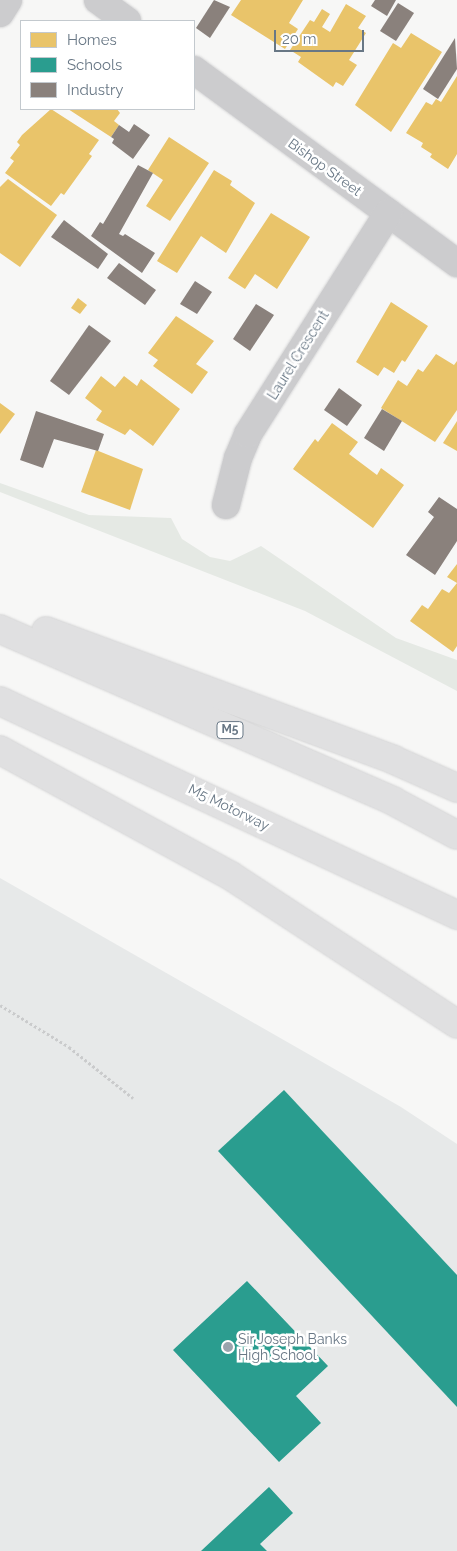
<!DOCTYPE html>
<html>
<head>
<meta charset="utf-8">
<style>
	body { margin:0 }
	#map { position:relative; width:457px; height:1551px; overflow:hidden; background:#f7f7f6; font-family:Raleway,sans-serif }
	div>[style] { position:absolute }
	.built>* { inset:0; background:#e7e9e9 }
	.green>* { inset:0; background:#e5e9e4 }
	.homes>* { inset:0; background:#e9c46a }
	.schools>* { inset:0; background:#2a9d8f }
	.industry>* { inset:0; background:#8a817c }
	.path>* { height:3px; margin-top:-1.5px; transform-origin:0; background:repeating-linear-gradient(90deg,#cacbcc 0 2.5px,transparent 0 5px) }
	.roads { filter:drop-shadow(0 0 1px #d4d4d5) drop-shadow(0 0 1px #d4d4d5) }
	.street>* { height:28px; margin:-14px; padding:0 14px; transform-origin:14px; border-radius:14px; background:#ccccce }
	.highway>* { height:28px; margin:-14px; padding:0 14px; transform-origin:14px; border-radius:14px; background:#e0e0e1 }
	.dots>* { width:14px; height:14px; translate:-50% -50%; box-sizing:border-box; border:2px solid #fff; border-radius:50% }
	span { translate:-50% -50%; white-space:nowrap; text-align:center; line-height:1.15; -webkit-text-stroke:5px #fff; paint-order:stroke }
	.shield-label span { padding:1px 4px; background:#fff; border:1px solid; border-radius:4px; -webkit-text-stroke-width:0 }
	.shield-label { font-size:12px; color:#687785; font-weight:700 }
	.street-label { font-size:14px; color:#687785 }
	.poi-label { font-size:14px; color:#687785 }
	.left { translate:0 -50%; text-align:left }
	.legend { position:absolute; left:20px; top:20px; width:175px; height:90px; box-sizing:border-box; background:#fff; border:1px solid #c3c9ce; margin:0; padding:6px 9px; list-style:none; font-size:15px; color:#687785 }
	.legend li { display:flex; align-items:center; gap:10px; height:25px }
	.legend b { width:25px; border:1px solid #c3c9ce }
	.scale { position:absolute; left:274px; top:30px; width:90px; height:22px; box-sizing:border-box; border:2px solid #687785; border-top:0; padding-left:6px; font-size:15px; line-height:18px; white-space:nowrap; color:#687785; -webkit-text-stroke:4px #fff; paint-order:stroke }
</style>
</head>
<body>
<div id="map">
	<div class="built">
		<i style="clip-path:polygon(0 878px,401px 1107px,457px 1144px,457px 1551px,0 1551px)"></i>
	</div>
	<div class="green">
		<i style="clip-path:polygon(0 483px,89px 515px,171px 518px,182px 539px,210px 557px,230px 561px,261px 546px,396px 638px,457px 660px,457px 691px,305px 611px,0 492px)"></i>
	</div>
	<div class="homes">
		<i style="clip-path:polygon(241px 0,303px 0,289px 23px,298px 29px,285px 49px,231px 15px)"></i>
		<i style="clip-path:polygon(346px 4px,366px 16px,358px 28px,366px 33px,349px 60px,357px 65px,343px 86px,336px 82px,333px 87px,298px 62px,301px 57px,290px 50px,310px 20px,314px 22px,322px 9px,330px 14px,322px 27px,330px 32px)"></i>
		<i style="clip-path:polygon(411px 33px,442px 52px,391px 132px,355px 105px,393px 43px,401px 48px)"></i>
		<i style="clip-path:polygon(457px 76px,457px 154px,448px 169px,430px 157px,432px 154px,421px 147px,423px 143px,406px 133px,426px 102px,432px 105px,436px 99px,441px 102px)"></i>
		<i style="clip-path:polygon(51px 109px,99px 140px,89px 154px,92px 156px,64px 195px,61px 193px,51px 206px,5px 173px,14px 161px,10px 158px,20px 145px,17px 142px,22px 135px)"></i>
		<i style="clip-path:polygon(68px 109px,117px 109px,120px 113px,114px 121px,119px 125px,111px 137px)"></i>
		<i style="clip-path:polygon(169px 137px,209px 163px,170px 221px,146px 206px,163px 180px,148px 170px)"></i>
		<i style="clip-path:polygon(214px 170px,232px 181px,230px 185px,255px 203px,226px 253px,201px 236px,177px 273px,157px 261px)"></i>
		<i style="clip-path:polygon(8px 179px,57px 215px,20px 267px,0 253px,0 187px)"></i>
		<i style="clip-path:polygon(271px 213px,310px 237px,277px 289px,255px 274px,245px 289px,228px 278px)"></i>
		<i style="clip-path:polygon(78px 298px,87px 305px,80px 314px,71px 308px)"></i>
		<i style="clip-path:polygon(391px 302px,428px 326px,405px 362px,402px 360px,394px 373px,384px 367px,378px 376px,356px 362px)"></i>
		<i style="clip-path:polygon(176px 316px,214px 341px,196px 364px,208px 372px,192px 394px,153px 366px,158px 360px,148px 353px)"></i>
		<i style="clip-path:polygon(436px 354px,454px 365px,457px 361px,457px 410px,435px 442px,381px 408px,398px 380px,407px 386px,418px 369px,423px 372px)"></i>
		<i style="clip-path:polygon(101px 376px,115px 387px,124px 376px,137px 386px,141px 379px,180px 409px,153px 446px,130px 429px,125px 435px,96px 420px,102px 411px,85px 398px)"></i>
		<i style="clip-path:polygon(0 403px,15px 414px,0 434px)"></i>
		<i style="clip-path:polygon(457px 421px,457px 451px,443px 443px)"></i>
		<i style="clip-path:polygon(332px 423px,358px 442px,349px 454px,377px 475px,381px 468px,404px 485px,373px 528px,293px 469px,315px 439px,318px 442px)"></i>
		<i style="clip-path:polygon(96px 450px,143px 469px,130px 510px,81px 492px)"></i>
		<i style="clip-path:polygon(457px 564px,457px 646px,453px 652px,410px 621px,422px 605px,428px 609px,442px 589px,449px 593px,457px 583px,447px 577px)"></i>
	</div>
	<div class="schools">
		<i style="clip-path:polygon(284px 1090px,457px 1275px,457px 1407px,218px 1151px)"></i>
		<i style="clip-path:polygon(247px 1281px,328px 1366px,296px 1396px,321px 1423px,279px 1462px,173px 1350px)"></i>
		<i style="clip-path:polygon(269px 1487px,293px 1513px,260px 1544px,267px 1551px,201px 1551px)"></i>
	</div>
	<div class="industry">
		<i style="clip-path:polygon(214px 0,230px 7px,210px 38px,196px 28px)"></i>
		<i style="clip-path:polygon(375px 0,396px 0,387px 16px,371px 6px)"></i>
		<i style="clip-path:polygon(398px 3px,414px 13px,396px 41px,380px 31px)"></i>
		<i style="clip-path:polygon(455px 38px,457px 69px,438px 99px,423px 89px)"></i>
		<i style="clip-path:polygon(134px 124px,150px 135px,133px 159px,112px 143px,114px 139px,111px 137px,119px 125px,129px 132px)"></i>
		<i style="clip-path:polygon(138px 165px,153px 173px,119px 234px,123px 236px,125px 234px,155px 253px,142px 273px,91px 236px,100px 222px,103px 224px)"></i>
		<i style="clip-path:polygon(64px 220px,108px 254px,98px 269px,51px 237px)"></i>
		<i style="clip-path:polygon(119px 263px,156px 290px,145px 305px,107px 278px)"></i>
		<i style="clip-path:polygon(195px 281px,212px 292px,197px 314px,180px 304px)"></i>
		<i style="clip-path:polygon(256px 304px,274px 315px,250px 351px,233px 339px)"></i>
		<i style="clip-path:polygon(89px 325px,111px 341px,69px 395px,50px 381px)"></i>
		<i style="clip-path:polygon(339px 388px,362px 405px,347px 426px,324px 410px)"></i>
		<i style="clip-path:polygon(382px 409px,402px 421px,384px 451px,364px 438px)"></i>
		<i style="clip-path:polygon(36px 411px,104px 434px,98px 451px,54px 439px,43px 468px,20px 460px)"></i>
		<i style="clip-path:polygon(439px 497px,457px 509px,457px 541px,435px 575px,406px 555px,434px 517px,428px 512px)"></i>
	</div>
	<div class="path">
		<i style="left:0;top:1005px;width:81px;rotate:31.3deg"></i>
		<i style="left:69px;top:1047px;width:82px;rotate:38.6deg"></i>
	</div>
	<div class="roads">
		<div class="street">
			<i style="left:98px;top:0;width:36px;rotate:36deg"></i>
			<i style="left:0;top:13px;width:15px;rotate:-58deg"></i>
			<i style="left:194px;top:70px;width:326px;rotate:36.3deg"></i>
			<i style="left:226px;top:505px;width:49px;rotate:-75.7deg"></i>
			<i style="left:238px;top:458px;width:26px;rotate:-67deg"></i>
			<i style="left:248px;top:434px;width:262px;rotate:-57.6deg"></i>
		</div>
		<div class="highway">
			<i style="left:0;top:629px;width:429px;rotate:23.6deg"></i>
			<i style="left:393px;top:801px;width:72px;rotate:28deg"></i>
			<i style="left:46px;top:631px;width:371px;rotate:20.3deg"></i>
			<i style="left:394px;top:760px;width:69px;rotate:24deg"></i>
			<i style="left:0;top:701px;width:505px;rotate:25.09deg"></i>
			<i style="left:0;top:750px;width:263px;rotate:28.6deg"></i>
			<i style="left:231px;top:876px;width:270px;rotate:33.2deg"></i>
		</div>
	</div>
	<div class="dots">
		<i style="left:228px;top:1347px;background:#9aa4ad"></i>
	</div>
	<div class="shield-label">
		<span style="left:230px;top:730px">M5</span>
	</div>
	<div class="street-label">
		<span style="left:325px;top:167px;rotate:36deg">Bishop Street</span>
		<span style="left:298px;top:355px;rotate:-58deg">Laurel Crescent</span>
		<span style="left:229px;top:807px;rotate:26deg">M5 Motorway</span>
	</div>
	<div class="poi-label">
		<span class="left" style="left:238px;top:1347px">Sir Joseph Banks<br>High School</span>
	</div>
	<ul class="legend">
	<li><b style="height:14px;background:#e9c46a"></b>Homes</li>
	<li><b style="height:14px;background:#2a9d8f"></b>Schools</li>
	<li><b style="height:14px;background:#8a817c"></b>Industry</li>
	</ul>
	<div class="scale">20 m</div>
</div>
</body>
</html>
